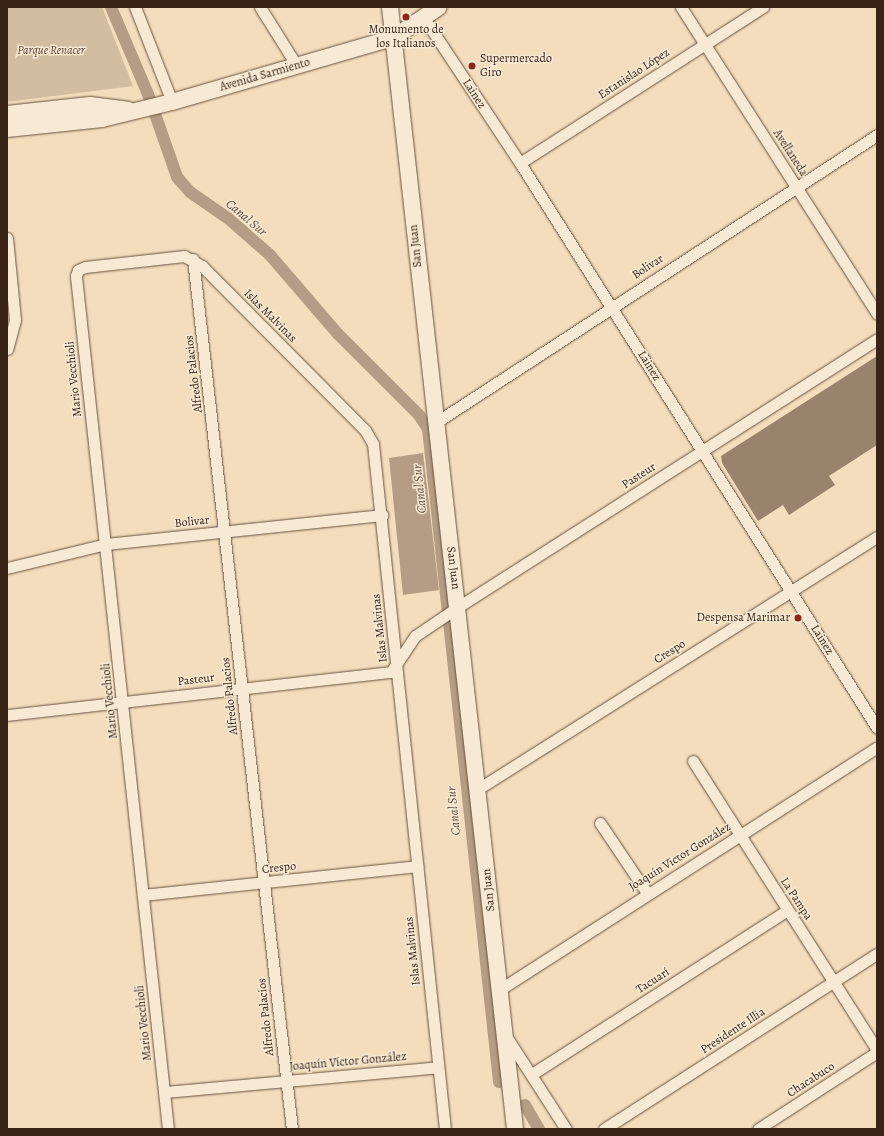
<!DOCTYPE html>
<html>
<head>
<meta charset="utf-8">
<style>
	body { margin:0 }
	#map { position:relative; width:884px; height:1136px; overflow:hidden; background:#f3ddbc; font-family:Alegreya,serif }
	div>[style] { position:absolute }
	.green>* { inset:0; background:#d3bda0 }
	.water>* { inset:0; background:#b49d84 }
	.canal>* { height:12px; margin:-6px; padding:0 6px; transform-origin:6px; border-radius:6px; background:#b49d84 }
	.building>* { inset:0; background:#9a836c }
	.roads { filter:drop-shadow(0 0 1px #685140) drop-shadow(0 0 1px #685140) }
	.street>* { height:11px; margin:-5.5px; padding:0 5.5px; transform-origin:5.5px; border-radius:5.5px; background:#f7e9d3 }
	.secondary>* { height:16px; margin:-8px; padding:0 8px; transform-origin:8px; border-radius:8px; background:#f7e9d3 }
	.dots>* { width:11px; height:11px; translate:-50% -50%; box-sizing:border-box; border:2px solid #f7e9d3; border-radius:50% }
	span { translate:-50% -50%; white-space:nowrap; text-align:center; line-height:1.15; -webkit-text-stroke:3px #f7e9d3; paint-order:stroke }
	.poi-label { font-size:12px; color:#392216 }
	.left { translate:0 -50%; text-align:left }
	.right { translate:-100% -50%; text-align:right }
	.park-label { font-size:12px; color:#604938; font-style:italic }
	.street-label { font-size:12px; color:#392216 }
	.water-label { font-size:13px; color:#644d3c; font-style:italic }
	.frame { position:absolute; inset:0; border:8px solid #392216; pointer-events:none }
</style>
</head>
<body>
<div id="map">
	<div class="green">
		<i style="clip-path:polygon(7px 7px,102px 7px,133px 86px,7px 102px)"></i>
	</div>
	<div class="water">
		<i style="clip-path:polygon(423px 453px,439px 590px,403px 595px,389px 458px)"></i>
	</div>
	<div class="canal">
		<i style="left:111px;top:7px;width:95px;rotate:67deg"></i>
		<i style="left:148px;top:94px;width:88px;rotate:70.7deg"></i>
		<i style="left:177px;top:177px;width:20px;rotate:49deg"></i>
		<i style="left:190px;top:192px;width:47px;rotate:34.7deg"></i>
		<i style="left:229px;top:219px;width:55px;rotate:41.3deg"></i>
		<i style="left:270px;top:255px;width:104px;rotate:49.3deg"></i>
		<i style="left:338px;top:334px;width:115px;rotate:45deg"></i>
		<i style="left:419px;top:415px;width:17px;rotate:57deg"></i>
		<i style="left:428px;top:429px;width:657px;rotate:83.79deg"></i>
		<i style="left:525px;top:1105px;width:28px;rotate:60deg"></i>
	</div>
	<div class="building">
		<i style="clip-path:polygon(877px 356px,877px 445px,829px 476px,835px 485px,789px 515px,783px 505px,758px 521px,722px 463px,721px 456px)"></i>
	</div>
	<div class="roads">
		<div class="street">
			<i style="left:135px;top:7px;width:102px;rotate:68.7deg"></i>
			<i style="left:260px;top:7px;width:70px;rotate:57.9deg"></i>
			<i style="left:681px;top:7px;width:364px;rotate:57.4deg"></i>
			<i style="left:424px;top:18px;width:174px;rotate:56.5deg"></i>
			<i style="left:520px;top:163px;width:668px;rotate:57.71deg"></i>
			<i style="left:520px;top:163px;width:289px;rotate:-32.7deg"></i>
			<i style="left:7px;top:238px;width:82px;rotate:84.4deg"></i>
			<i style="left:15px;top:320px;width:30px;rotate:105deg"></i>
			<i style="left:193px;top:259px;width:876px;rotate:83.51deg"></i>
			<i style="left:435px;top:423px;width:528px;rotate:-33.09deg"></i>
			<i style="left:7px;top:568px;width:102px;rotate:-13.6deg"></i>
			<i style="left:106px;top:544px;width:278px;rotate:-6deg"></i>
			<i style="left:7px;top:715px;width:386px;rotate:-6.4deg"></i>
			<i style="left:391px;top:672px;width:43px;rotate:-56.3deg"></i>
			<i style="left:415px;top:636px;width:52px;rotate:-34deg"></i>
			<i style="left:458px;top:607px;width:497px;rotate:-32.6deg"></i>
			<i style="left:693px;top:761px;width:343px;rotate:57.5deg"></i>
			<i style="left:478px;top:789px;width:472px;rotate:-32.3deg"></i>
			<i style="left:600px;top:823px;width:84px;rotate:56.1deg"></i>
			<i style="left:143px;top:895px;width:276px;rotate:-6deg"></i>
			<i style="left:499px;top:990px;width:449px;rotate:-32.7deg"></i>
			<i style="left:506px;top:1036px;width:111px;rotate:57.2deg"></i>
			<i style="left:532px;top:1074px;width:303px;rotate:-32.7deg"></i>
			<i style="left:165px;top:1092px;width:274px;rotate:-5.2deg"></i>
			<i style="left:168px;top:1129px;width:858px;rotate:-96.16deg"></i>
			<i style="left:76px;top:276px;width:6px;rotate:-72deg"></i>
			<i style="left:78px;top:270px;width:8px;rotate:-23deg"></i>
			<i style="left:85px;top:267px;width:100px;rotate:-6.3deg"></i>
			<i style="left:184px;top:256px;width:21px;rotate:29deg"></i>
			<i style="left:202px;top:266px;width:231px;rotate:45.2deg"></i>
			<i style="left:365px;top:430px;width:16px;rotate:60deg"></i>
			<i style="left:373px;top:444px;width:689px;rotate:84deg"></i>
			<i style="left:604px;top:1129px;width:324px;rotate:-32.7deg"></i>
			<i style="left:758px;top:1129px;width:142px;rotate:-32.9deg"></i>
		</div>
		<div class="secondary">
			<i style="left:390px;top:7px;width:1129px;rotate:83.64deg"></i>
			<i style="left:7px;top:114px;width:83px;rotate:-6.2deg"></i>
			<i style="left:90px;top:105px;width:38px;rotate:7deg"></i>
			<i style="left:7px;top:129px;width:96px;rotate:-6deg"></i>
			<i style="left:102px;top:119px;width:72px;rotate:-13.7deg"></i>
			<i style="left:172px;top:102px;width:230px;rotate:-16.2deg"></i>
			<i style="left:393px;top:38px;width:55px;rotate:-34deg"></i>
		</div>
	</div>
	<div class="dots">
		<i style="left:406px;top:17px;background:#8f2418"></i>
		<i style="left:472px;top:66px;background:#8f2418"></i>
		<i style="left:798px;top:618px;background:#8f2418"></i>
	</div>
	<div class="poi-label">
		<span style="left:406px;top:37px">Monumento de<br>los Italianos</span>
		<span class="left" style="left:480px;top:66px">Supermercado<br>Giro</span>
		<span class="right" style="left:790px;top:618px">Despensa Marimar</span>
	</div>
	<div class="park-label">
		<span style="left:51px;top:51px">Parque Renacer</span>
	</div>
	<div class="street-label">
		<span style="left:634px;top:74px;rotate:-33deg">Estanislao López</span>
		<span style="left:265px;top:75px;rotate:-16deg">Avenida Sarmiento</span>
		<span style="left:474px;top:94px;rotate:57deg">Lainez</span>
		<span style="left:790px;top:153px;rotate:57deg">Avellaneda</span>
		<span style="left:416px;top:246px;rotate:-96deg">San Juan</span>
		<span style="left:648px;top:267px;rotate:-33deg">Bolivar</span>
		<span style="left:270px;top:316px;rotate:45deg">Islas Malvinas</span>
		<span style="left:649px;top:366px;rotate:58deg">Lainez</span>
		<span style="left:194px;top:374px;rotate:-97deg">Alfredo Palacios</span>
		<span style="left:74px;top:379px;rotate:-96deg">Mario Vecchioli</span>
		<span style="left:639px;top:476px;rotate:-33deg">Pasteur</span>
		<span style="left:192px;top:522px;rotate:-6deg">Bolivar</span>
		<span style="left:453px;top:568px;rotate:83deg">San Juan</span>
		<span style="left:380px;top:628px;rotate:-96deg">Islas Malvinas</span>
		<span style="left:822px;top:640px;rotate:58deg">Lainez</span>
		<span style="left:670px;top:652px;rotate:-32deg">Crespo</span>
		<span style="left:196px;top:680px;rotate:-7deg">Pasteur</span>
		<span style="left:230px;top:696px;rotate:-96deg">Alfredo Palacios</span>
		<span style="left:110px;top:701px;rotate:-96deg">Mario Vecchioli</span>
		<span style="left:680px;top:857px;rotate:-32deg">Joaquín Víctor González</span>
		<span style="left:279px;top:868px;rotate:-6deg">Crespo</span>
		<span style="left:489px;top:890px;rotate:-96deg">San Juan</span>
		<span style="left:796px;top:899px;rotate:57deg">La Pampa</span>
		<span style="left:413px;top:951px;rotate:-96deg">Islas Malvinas</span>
		<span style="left:653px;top:981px;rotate:-33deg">Tacuarí</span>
		<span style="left:266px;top:1017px;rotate:-96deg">Alfredo Palacios</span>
		<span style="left:144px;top:1023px;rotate:-96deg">Mario Vecchioli</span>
		<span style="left:733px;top:1031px;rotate:-33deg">Presidente Illia</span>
		<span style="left:348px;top:1062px;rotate:-5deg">Joaquín Víctor González</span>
		<span style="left:811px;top:1080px;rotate:-33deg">Chacabuco</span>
	</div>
	<div class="water-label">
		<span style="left:246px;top:218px;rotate:40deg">Canal Sur</span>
		<span style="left:420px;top:489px;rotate:-96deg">Canal Sur</span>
		<span style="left:454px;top:811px;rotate:-96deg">Canal Sur</span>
	</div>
	<div class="frame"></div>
</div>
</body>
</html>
